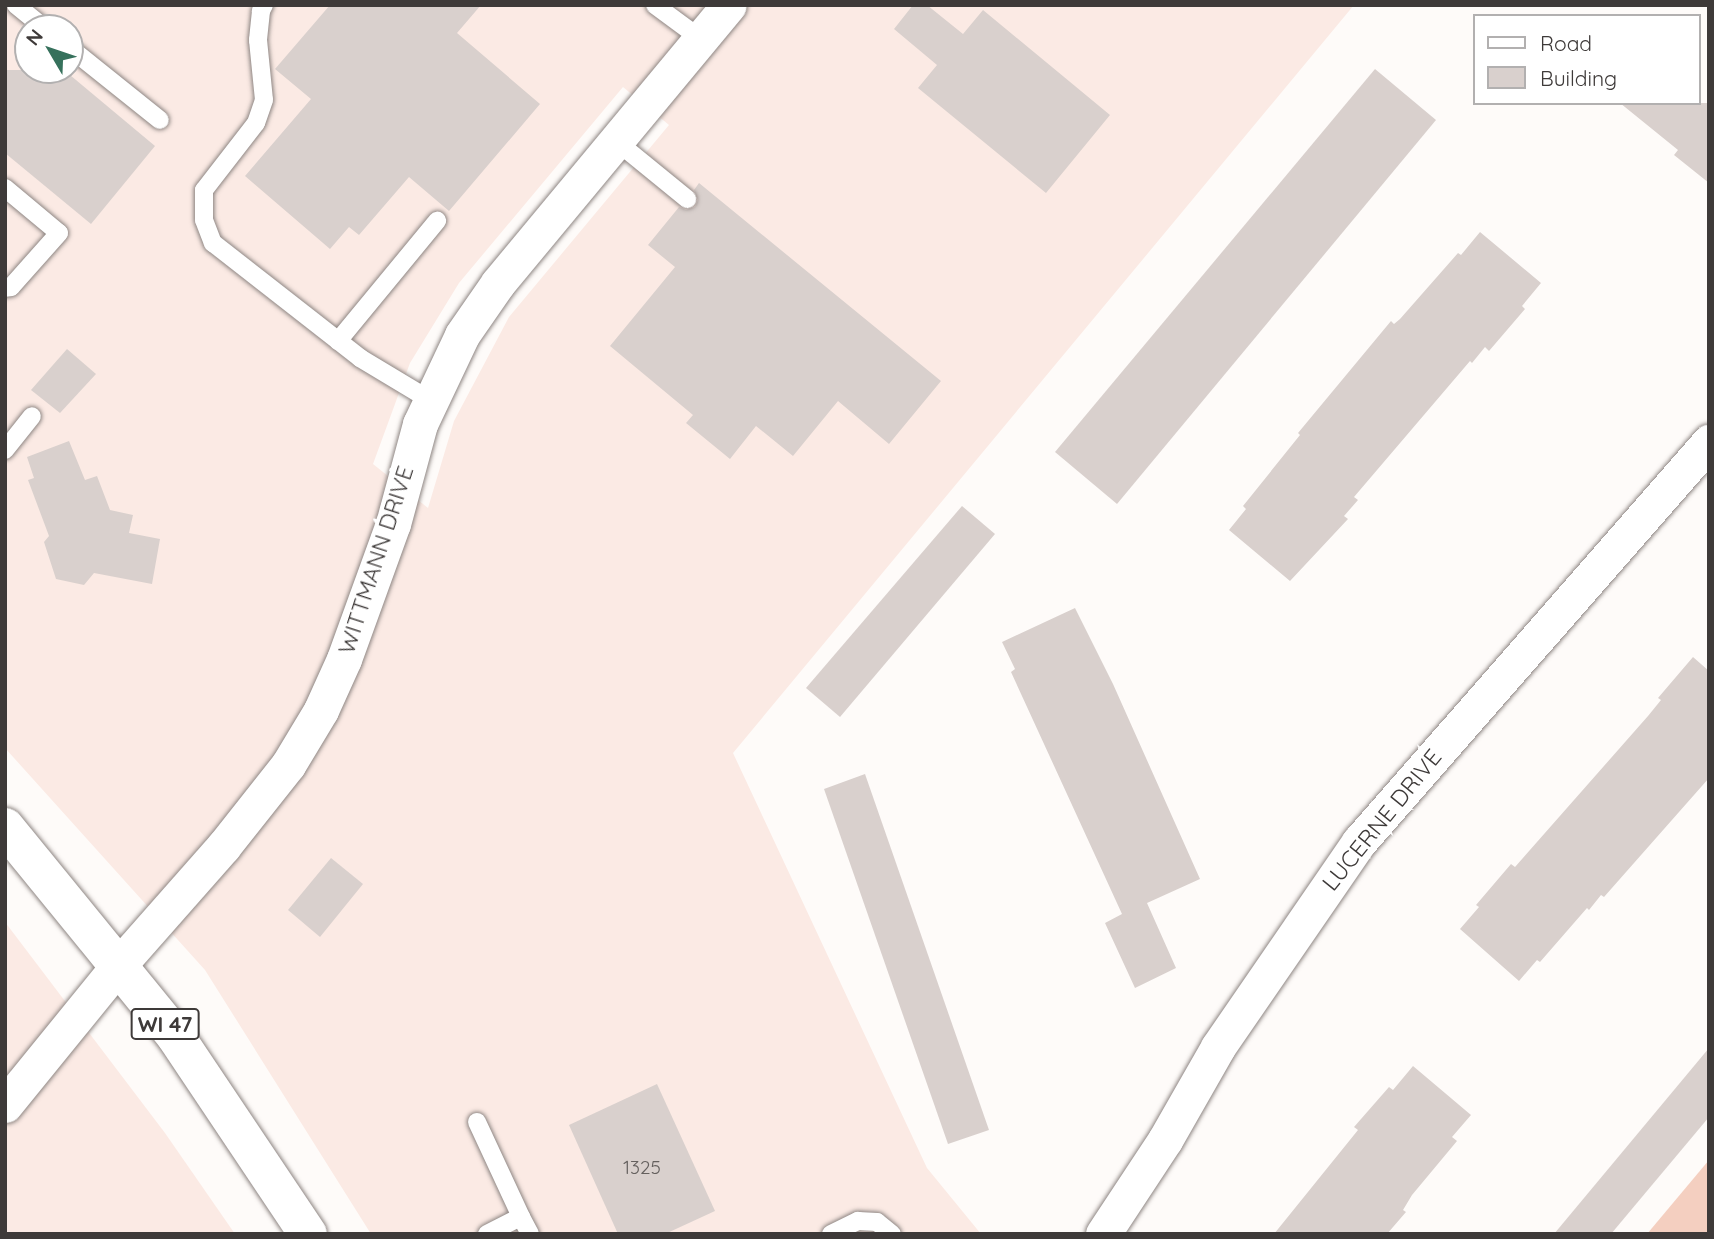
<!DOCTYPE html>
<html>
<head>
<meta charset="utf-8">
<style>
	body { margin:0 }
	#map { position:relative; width:1714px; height:1239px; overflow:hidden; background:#fefbf9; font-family:Quicksand,sans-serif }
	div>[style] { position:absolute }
	.built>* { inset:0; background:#fbeae4 }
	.green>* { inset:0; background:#f4cfc0 }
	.building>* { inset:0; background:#d9d0cd }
	.roads { filter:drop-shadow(0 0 2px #8e8683) drop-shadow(0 0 2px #8e8683) }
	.lane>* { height:18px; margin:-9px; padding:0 9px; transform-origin:9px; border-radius:9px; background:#fff }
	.street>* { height:35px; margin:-17.5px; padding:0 17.5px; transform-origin:17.5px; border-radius:17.5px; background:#fff }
	.primary>* { height:38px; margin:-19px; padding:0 19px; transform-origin:19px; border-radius:19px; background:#fff }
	span { translate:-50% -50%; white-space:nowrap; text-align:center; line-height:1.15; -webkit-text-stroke:7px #fff; paint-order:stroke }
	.number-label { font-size:19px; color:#65605e }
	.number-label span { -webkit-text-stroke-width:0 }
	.shield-label span { padding:2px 5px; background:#fff; border:2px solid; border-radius:5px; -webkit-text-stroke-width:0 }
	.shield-label { font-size:21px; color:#3e3a39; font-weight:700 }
	.street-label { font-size:23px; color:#3e3a39 }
	.frame { position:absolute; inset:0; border:7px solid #3e3a39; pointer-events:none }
	.legend { position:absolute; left:1473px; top:14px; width:228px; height:91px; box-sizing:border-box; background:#fff; border:2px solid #b2b0b0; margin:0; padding:9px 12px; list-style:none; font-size:21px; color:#3e3a39 }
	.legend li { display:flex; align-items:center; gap:14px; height:35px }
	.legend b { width:35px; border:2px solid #b2b0b0 }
	.north { position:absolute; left:14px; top:14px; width:70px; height:70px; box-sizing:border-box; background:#fff; border:2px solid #b2b0b0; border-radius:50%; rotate:309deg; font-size:19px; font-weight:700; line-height:28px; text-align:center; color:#3e3a39 }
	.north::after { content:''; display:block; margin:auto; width:24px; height:32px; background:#36715c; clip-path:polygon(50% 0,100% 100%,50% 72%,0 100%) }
</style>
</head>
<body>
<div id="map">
	<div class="built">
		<i style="clip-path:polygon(evenodd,5px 5px,1354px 5px,733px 753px,927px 1168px,981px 1234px,371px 1234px,205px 970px,5px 748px,5px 5px,28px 28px,70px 28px,70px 70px,28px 70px,28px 28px,5px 5px,623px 87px,669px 125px,509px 317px,454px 421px,428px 508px,373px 464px,410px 363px,459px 283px,623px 87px)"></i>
		<i style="clip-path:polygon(5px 922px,165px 1133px,235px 1234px,5px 1234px)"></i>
	</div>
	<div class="green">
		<i style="clip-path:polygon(1709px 1160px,1709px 1234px,1647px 1234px)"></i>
	</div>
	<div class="building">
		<i style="clip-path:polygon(330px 5px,481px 5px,457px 33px,540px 104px,449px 211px,409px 177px,359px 235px,349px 227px,330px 249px,245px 176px,311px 99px,275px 69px)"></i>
		<i style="clip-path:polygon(913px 5px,927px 5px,963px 34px,983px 10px,1110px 115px,1046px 193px,918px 88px,937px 65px,894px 29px)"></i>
		<i style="clip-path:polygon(1375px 69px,1436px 120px,1117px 504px,1055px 452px)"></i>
		<i style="clip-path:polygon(5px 70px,64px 70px,155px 146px,91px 224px,5px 153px)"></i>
		<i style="clip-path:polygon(1620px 103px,1709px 103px,1709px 183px,1674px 155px,1678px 150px)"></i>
		<i style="clip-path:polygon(699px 183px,941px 381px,889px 444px,838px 401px,793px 456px,756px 426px,730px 459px,686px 423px,693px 415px,610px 346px,675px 267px,648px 245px,679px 207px,686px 210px,695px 207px,698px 200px,694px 190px)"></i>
		<i style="clip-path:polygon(1480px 232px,1541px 283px,1522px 306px,1525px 309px,1489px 351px,1485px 347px,1472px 363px,1470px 361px,1354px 497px,1358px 500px,1344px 516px,1348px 519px,1290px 581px,1229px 530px,1246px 509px,1243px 506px,1300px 435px,1298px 433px,1391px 321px,1394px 324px,1400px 319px,1458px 253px,1461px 255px)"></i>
		<i style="clip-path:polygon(67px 349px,96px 374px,60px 413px,31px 390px)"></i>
		<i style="clip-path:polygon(69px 441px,85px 480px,97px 476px,110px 510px,133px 515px,129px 533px,160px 539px,152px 584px,94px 573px,84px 585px,56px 579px,44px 542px,49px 536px,28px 480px,34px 478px,27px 457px)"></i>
		<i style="clip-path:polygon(962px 506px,995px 534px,840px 717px,806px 688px)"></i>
		<i style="clip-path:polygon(1075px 608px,1113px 684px,1200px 879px,1147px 903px,1176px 968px,1135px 988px,1105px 923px,1122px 914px,1011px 672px,1015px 669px,1002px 642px)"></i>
		<i style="clip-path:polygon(1693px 657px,1709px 671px,1709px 778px,1604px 897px,1601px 895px,1589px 910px,1587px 908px,1540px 962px,1537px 960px,1519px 981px,1460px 929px,1479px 907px,1476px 905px,1511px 864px,1515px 867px,1648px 716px,1661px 700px,1658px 698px)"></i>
		<i style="clip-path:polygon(865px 774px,989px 1130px,948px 1144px,824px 789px)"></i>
		<i style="clip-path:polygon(331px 858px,363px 884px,320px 937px,288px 910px)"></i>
		<i style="clip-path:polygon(1709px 1048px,1709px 1117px,1611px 1234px,1554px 1234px)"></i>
		<i style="clip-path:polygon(1413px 1066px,1471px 1115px,1452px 1137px,1457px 1141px,1412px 1195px,1403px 1210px,1406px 1212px,1387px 1234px,1274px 1234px,1358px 1130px,1354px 1127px,1389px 1087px,1393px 1090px)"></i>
		<i style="clip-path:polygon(657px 1084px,715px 1211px,665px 1234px,618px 1234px,569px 1125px)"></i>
	</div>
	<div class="roads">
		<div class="lane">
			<i style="left:16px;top:5px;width:36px;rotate:39deg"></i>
			<i style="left:264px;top:5px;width:7px;rotate:117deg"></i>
			<i style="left:261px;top:11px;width:29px;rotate:96deg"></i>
			<i style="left:258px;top:40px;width:60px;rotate:84.3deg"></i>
			<i style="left:264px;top:100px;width:24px;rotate:109deg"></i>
			<i style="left:256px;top:123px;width:85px;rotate:127.8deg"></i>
			<i style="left:204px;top:190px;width:30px;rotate:90deg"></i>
			<i style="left:204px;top:220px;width:25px;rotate:69deg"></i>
			<i style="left:213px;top:243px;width:187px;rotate:38deg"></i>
			<i style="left:360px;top:358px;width:82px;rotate:31deg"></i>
			<i style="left:655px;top:5px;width:57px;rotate:36.5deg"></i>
			<i style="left:70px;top:48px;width:115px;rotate:38.7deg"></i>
			<i style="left:616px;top:141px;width:92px;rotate:39.2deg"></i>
			<i style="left:5px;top:188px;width:70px;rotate:39.8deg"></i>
			<i style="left:59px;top:233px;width:72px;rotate:131.6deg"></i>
			<i style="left:11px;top:287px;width:6px;rotate:171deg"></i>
			<i style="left:338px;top:341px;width:156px;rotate:-50.5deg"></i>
			<i style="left:5px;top:450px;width:43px;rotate:-51.5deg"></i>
			<i style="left:477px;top:1122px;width:105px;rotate:65.1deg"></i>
			<i style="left:487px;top:1234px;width:38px;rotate:-27deg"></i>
			<i style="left:521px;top:1217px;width:19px;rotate:62deg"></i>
			<i style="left:831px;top:1234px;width:30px;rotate:-26deg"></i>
			<i style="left:858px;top:1221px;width:19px;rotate:3deg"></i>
			<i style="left:877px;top:1222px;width:19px;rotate:39deg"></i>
		</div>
		<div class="street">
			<i style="left:5px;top:1105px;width:179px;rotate:-50.9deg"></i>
			<i style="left:118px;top:966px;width:159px;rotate:-48.6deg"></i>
			<i style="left:223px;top:847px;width:105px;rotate:-51.6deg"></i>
			<i style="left:288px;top:765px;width:64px;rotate:-59deg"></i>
			<i style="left:321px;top:710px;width:56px;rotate:-65.7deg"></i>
			<i style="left:344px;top:659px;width:144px;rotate:-70.1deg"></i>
			<i style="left:393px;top:524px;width:104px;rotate:-74.9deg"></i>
			<i style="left:420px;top:424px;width:98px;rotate:-64.7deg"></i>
			<i style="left:462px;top:335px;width:63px;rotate:-55.3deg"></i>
			<i style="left:498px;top:283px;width:361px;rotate:-50.3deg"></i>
			<i style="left:1103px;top:1234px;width:113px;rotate:-56.6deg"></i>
			<i style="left:1165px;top:1140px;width:107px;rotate:-60.3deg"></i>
			<i style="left:1218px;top:1047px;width:249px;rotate:-55.5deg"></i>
			<i style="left:1359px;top:842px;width:532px;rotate:-48.81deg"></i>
		</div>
		<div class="primary">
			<i style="left:5px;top:827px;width:271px;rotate:50.8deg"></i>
			<i style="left:176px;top:1037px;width:237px;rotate:56.2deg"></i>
		</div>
	</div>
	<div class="number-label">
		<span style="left:642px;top:1168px">1325</span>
	</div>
	<div class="shield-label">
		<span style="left:165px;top:1024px">WI 47</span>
	</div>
	<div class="street-label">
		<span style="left:376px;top:560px;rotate:-72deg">WITTMANN DRIVE</span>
		<span style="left:1382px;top:820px;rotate:-51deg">LUCERNE DRIVE</span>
	</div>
	<div class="frame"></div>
	<ul class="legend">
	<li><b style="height:9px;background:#fff"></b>Road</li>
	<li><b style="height:19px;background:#d9d0cd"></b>Building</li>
	</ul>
	<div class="north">N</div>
</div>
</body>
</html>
